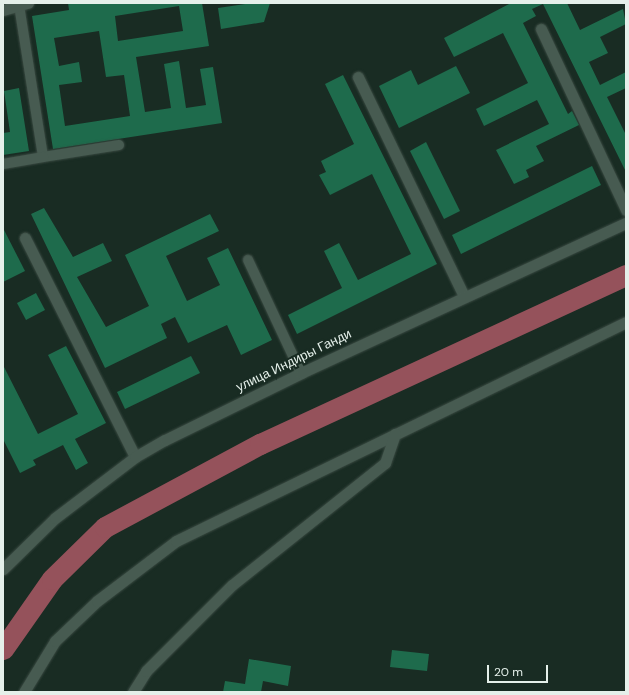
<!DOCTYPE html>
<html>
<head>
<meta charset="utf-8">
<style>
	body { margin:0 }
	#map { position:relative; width:629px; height:695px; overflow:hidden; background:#192c23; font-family:"DM Sans",sans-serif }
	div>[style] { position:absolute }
	.canal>* { height:21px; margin:-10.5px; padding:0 10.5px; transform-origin:10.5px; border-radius:10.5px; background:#95525b }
	.building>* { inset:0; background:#1e6b4c }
	.roads { filter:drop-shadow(0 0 1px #394941) drop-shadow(0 0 1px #394941) }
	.service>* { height:10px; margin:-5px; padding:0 5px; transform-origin:5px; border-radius:5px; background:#475b51 }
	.minor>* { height:11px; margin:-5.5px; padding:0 5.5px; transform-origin:5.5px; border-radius:5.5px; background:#475b51 }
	span { translate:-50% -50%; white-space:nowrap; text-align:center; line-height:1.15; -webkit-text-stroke:4px #192c23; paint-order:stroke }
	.street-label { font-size:13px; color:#e5f0ea }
	.frame { position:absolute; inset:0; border:4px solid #e5f0ea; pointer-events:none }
	.scale { position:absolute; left:487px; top:665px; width:61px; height:18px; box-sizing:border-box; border:2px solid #e5f0ea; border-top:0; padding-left:5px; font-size:12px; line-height:14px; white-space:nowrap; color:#e5f0ea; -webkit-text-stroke:3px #192c23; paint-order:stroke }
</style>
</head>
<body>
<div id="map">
	<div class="canal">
		<i style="left:3px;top:649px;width:85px;rotate:-55deg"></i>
		<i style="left:52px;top:579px;width:74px;rotate:-44.5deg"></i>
		<i style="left:105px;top:527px;width:176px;rotate:-28.2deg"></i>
		<i style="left:260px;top:444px;width:403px;rotate:-24.8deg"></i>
	</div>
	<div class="building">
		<i style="clip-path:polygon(evenodd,68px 3px,202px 3px,209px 46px,136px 57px,145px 112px,171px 108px,164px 64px,179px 61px,186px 108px,206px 105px,200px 69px,213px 67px,222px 123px,53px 149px,32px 16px,69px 10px,68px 3px,179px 6px,183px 31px,118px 41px,115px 16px,179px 6px,68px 3px,99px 31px,106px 77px,124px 75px,130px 116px,65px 126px,59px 85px,82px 82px,79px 62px,59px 66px,54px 38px,99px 31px)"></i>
		<i style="clip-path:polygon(252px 3px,270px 3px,264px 22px,221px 29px,218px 8px)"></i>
		<i style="clip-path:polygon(511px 3px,567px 3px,580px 30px,623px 9px,626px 24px,600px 37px,608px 53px,589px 62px,600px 85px,626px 72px,626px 88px,607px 97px,626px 135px,626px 172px,543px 4px,532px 9px,536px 16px,523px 23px,568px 114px,572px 111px,579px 125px,536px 146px,544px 161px,526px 170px,529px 177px,514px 184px,496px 150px,549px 124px,537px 100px,484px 126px,476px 109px,528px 83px,503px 33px,454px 57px,444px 38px)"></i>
		<i style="clip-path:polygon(456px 66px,470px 93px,399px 128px,379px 86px,411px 70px,418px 85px)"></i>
		<i style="clip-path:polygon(343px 75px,437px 264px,297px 334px,288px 315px,342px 288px,324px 251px,339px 243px,358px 280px,411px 254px,372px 174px,330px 195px,319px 175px,326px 172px,321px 161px,354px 144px,325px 84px)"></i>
		<i style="clip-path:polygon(19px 88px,29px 151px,3px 155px,3px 133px,10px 132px,4px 91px)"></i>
		<i style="clip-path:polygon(426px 142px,460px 211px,444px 219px,410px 151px)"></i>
		<i style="clip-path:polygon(592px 166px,601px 185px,461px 254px,452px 235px)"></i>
		<i style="clip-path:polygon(44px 208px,73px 257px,103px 243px,112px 261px,77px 277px,106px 327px,149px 306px,125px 255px,210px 214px,219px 231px,166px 256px,187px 301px,220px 285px,207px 258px,228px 248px,272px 340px,241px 355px,227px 325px,188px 343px,175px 317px,161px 324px,167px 338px,105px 368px,31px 214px)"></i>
		<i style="clip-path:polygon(3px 228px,25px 271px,3px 282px)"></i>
		<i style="clip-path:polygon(36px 293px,45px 310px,26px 320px,17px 303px)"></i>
		<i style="clip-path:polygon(66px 346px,106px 423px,75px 439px,88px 463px,76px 470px,63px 445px,33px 460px,36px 465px,20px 473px,3px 439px,3px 365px,38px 434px,78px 414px,48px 355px)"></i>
		<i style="clip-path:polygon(191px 356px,200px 373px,125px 409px,117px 392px)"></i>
		<i style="clip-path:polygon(392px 650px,429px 654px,427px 671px,390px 667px)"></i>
		<i style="clip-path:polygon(249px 659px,291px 666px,288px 686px,263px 681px,261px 692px,223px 692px,225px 681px,245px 684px)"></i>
	</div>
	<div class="roads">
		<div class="service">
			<i style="left:19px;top:5px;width:154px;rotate:81deg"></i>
			<i style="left:43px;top:157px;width:77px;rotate:-9deg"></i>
			<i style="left:3px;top:164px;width:41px;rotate:-9.9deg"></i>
			<i style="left:248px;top:260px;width:125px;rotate:64.9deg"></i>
		</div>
		<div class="minor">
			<i style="left:3px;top:10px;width:26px;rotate:-16deg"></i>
			<i style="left:541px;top:29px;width:200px;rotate:64.8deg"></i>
			<i style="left:358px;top:77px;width:243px;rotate:64.2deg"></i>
			<i style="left:25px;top:238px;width:245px;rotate:63.3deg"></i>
			<i style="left:3px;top:569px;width:73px;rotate:-44.4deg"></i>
			<i style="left:55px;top:518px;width:101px;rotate:-37.3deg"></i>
			<i style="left:135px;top:457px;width:34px;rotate:-30deg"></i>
			<i style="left:165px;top:440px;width:152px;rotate:-26.2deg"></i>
			<i style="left:301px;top:373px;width:358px;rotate:-24.8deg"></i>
			<i style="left:24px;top:692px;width:60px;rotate:-58.7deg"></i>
			<i style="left:55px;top:641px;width:58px;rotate:-43.6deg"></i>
			<i style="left:97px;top:601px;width:99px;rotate:-37.2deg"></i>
			<i style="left:176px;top:541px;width:500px;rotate:-25.95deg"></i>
			<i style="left:133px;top:692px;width:25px;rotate:-58deg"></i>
			<i style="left:146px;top:671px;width:122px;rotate:-45deg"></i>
			<i style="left:232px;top:585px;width:196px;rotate:-38.6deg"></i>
			<i style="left:385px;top:463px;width:31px;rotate:-71deg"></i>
		</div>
	</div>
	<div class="street-label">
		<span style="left:294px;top:361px;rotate:-26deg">улица Индиры Ганди</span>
	</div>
	<div class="frame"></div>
	<div class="scale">20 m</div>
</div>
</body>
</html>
